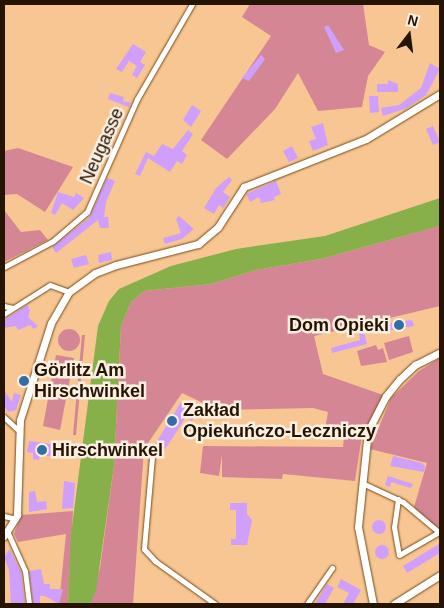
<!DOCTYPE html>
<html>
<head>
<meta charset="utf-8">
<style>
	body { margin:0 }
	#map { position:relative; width:444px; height:608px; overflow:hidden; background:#f7c693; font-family:Arial,sans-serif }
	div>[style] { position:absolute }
	.green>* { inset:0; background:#d58695 }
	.round { border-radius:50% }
	.water>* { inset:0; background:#87af4a }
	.building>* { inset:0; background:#d09ffc }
	.roads { filter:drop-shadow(0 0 1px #764c17) drop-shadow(0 0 1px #764c17) }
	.street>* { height:5px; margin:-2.5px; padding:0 2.5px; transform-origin:2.5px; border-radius:2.5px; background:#fff }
	.secondary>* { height:7px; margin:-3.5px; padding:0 3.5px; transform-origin:3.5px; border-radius:3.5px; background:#fff }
	.dots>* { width:14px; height:14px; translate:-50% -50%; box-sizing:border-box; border:2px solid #fbefe2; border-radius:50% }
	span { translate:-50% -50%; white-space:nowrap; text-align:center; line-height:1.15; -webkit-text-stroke:5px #fbefe2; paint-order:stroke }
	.street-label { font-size:18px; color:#251401 }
	.poi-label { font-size:18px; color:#251401; font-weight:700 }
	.right { translate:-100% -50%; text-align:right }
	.left { translate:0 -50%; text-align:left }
	.frame { position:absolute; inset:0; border:5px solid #251401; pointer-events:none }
	.north { position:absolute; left:384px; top:10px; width:50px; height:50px; -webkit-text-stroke:4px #fbefe2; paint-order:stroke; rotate:15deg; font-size:14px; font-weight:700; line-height:20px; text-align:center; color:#251401 }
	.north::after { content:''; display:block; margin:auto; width:18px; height:22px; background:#251401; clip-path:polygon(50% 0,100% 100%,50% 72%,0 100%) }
</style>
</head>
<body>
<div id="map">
	<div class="green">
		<i style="clip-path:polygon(250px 4px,363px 4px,369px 45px,385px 52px,368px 76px,362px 107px,318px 111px,298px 73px,275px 109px,227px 159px,201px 140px,271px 36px,242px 17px)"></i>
		<i style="clip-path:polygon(18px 148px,73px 167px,45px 212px,17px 194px,4px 195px,4px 151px)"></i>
		<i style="clip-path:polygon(4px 210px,21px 232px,40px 230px,48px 240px,4px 262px)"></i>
		<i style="clip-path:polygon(440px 226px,440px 306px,314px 336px,323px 374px,386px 396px,362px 435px,355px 481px,283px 474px,282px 479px,222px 477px,222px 455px,219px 476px,200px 473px,203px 446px,343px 447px,344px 436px,325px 429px,328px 412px,313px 408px,218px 410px,182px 393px,144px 449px,133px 604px,90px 604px,100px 568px,114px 466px,121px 326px,131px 302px,144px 291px,211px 284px,256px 270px,321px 259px)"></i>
		<i class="round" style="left:58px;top:329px;width:22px;height:22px"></i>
		<i style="clip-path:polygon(82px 335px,85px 335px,76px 435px,73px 435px)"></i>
		<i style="clip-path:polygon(409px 336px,413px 352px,389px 360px,384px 343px)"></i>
		<i style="clip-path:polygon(376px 345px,378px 350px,383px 348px,387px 362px,361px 366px,357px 351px)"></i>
		<i style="clip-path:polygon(56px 355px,74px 358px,60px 430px,43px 426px)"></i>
		<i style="clip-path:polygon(440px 358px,440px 531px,414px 507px,427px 463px,370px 449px,391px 398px,419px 371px)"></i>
		<i style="clip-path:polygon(73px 511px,68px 604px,59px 604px,66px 534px,18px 542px,14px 534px,21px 515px)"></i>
	</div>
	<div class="water">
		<i style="clip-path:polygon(440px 198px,440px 226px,321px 259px,256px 270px,211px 284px,144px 291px,131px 302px,121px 326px,114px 466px,96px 591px,90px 604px,68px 604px,71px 534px,98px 326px,109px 301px,119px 289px,171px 266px,236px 249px,325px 236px)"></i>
	</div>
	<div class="building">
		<i style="clip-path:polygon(328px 25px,344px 50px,336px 53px,324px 27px)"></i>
		<i style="clip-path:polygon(133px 44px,146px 52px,140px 62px,145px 65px,137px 78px,132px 75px,137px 66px,129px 61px,122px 72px,116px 69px)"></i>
		<i style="clip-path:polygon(261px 55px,265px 59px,249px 81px,242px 78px)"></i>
		<i style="clip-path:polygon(430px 63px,440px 69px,426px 95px,407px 108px,383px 116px,381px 108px,399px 105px,421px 88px)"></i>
		<i style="clip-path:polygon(388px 80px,398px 84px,398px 92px,377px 92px,377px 84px,388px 84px)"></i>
		<i style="clip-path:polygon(110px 93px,124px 97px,123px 101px,131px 103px,129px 107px,108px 99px)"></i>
		<i style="clip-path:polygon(369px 96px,378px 96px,379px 112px,370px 113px)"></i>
		<i style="clip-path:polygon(192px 105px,201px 111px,191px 127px,183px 120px)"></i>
		<i style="clip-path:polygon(323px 123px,328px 145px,313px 151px,309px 141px,316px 139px,311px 127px)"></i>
		<i style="clip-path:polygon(433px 126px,440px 142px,433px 145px,426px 129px)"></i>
		<i style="clip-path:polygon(188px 130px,193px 134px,182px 151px,187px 155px,182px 164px,177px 161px,170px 172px,148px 158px,140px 176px,135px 174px,146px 152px,154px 156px,162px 144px,173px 149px)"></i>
		<i style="clip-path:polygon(292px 146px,298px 158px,289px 162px,283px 151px)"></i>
		<i style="clip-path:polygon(229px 177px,232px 180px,223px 192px,230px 197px,223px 208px,219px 205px,214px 214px,204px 208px,216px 188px)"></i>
		<i style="clip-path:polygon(107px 178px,115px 181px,106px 202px,104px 217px,108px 217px,109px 228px,100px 228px,98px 220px,56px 253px,52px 247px,89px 218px)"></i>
		<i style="clip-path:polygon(276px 181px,281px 194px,274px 197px,275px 200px,261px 203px,259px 197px,250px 202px,246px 194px)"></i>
		<i style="clip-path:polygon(58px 192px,74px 197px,76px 193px,84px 198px,73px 210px,62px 203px,55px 215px,51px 213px)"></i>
		<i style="clip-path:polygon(179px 216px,194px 229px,182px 239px,165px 244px,163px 238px,181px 233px,176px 219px)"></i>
		<i style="clip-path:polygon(111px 252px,112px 260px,99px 263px,98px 255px)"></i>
		<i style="clip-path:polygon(86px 255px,89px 264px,74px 268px,71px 259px)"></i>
		<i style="clip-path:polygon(27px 305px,30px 310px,28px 317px,38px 326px,34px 329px,30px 325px,18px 330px,16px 326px,4px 328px,4px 320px)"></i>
		<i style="clip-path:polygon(412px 320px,414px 326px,381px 332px,380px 324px)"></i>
		<i style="clip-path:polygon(363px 327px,367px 344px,332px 353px,331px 348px,360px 340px,358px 328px)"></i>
		<i style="clip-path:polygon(4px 390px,12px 402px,14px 393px,21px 395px,16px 410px,8px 412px,4px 405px)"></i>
		<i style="clip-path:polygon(181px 402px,195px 416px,192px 421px,186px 417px,160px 457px,151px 451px)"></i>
		<i style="clip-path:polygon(29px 441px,66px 446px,64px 458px,40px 455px,39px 460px,33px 459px,33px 453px,27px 452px)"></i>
		<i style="clip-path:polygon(393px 456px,422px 463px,425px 466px,424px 472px,390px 466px)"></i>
		<i style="clip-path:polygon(388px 476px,413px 484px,411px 488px,391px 482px,390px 487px,385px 485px)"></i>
		<i style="clip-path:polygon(64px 481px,75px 483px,73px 508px,62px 509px)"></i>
		<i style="clip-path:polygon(35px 491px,37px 502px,46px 501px,47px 509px,29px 512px,29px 492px)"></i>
		<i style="clip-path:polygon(230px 503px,247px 503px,247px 514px,252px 520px,247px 545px,231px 545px,231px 539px,236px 539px,236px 510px,230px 510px)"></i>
		<i class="round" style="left:372px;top:520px;width:14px;height:14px"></i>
		<i style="clip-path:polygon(439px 544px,440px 553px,407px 573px,403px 566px)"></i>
		<i class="round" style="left:375px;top:545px;width:14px;height:14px"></i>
		<i style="clip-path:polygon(10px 549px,21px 572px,25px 604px,11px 604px,9px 570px,4px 557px)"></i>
		<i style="clip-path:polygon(41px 569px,44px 584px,50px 584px,50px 589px,63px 589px,59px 604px,45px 596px,40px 596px,40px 604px,33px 604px,29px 571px)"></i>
		<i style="clip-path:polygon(341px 579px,361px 590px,353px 604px,343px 604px,349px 593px,337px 587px)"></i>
		<i style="clip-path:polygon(327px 584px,334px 588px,325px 604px,315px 604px)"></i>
	</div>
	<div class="roads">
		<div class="street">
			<i style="left:4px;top:267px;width:55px;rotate:-28deg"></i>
			<i style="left:53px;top:241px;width:45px;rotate:-40.5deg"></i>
			<i style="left:87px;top:212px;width:124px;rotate:-66.1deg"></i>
			<i style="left:137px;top:99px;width:110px;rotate:-59.9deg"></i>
			<i style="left:4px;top:306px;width:9px;rotate:13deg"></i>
			<i style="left:4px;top:314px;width:54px;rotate:-32.2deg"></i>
			<i style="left:50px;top:285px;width:20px;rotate:20deg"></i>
			<i style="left:4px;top:417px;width:18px;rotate:43deg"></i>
			<i style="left:152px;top:457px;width:92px;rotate:95deg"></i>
			<i style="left:144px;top:549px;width:16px;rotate:47deg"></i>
			<i style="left:155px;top:561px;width:74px;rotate:35.6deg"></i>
			<i style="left:362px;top:483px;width:45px;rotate:24.9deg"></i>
			<i style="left:403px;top:502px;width:48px;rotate:40deg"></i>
			<i style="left:398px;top:499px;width:28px;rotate:98deg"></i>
			<i style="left:394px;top:527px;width:28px;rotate:80deg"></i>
			<i style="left:399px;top:555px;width:46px;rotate:-29.9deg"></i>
			<i style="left:4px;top:516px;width:12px;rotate:14deg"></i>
			<i style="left:8px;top:533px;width:42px;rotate:65.9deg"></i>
			<i style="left:25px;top:571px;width:33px;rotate:83deg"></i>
			<i style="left:307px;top:604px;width:44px;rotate:-55.2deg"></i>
		</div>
		<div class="secondary">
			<i style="left:4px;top:536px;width:25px;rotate:-58deg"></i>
			<i style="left:17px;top:515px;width:95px;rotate:-88.2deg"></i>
			<i style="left:20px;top:420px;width:102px;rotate:-72.3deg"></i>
			<i style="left:51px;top:323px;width:36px;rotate:-60deg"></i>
			<i style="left:69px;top:292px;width:32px;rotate:-36deg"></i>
			<i style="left:95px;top:273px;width:22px;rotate:-21deg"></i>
			<i style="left:116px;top:265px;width:85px;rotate:-14.4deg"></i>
			<i style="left:198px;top:244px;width:26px;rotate:-40deg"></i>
			<i style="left:218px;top:227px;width:48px;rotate:-57deg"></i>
			<i style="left:244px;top:187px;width:131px;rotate:-21.5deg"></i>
			<i style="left:366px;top:139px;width:87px;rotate:-31.3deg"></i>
			<i style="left:373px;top:604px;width:78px;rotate:-101deg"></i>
			<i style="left:358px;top:527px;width:97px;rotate:-84.1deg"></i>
			<i style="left:368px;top:431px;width:39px;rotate:-63deg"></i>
			<i style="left:386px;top:396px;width:22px;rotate:-51deg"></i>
			<i style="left:400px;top:379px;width:21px;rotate:-43deg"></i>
			<i style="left:415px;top:365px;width:28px;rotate:-27deg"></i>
			<i style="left:394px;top:604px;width:54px;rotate:-32.2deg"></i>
		</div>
	</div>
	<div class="dots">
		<i style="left:399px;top:325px;background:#306fa6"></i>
		<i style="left:24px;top:381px;background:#306fa6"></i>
		<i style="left:172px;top:421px;background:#306fa6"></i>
		<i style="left:42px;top:450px;background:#306fa6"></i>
	</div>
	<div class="street-label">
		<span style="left:102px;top:146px;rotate:-66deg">Neugasse</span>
	</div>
	<div class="poi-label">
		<span class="right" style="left:389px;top:325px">Dom Opieki</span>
		<span class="left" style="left:34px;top:381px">Görlitz Am<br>Hirschwinkel</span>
		<span class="left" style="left:183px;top:421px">Zakład<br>Opiekuńczo-Leczniczy</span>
		<span class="left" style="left:52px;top:450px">Hirschwinkel</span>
	</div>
	<div class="frame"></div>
	<div class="north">N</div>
</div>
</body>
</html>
